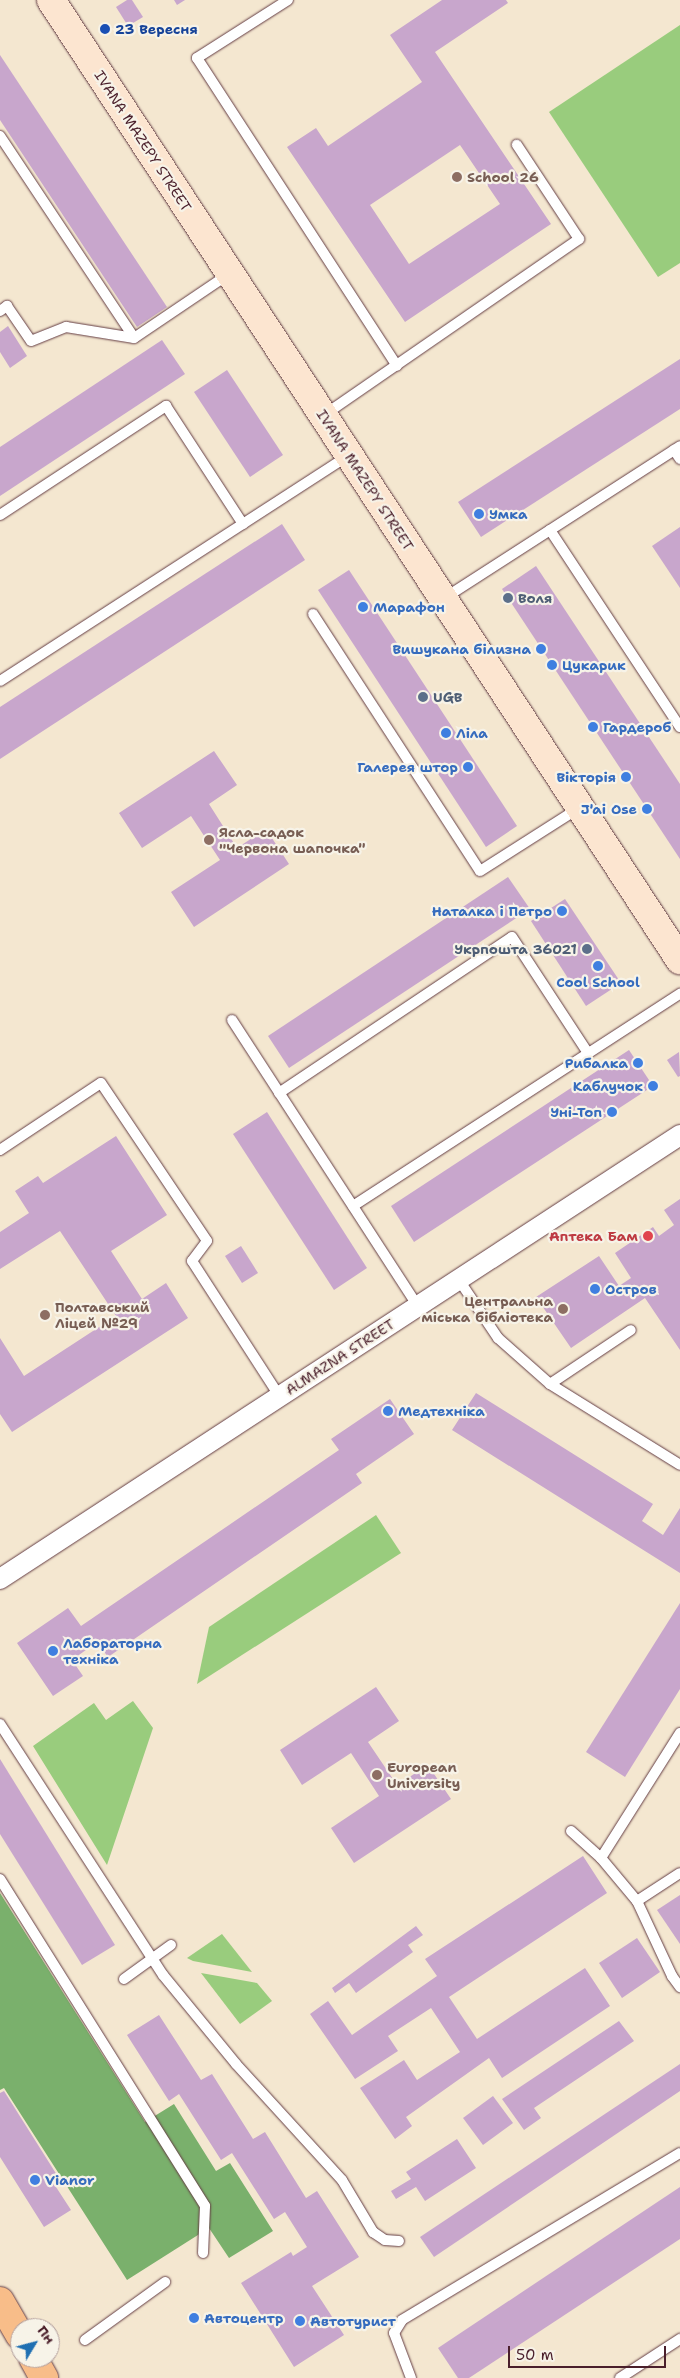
<!DOCTYPE html>
<html>
<head>
<meta charset="utf-8">
<style>
	body { margin:0 }
	#map { position:relative; width:680px; height:2378px; overflow:hidden; background:#f4e7d0; font-family:"Shantell Sans",sans-serif }
	div>[style] { position:absolute }
	.green>* { inset:0; background:#99cc7d }
	.forest>* { inset:0; background:#7ab06c }
	.building>* { inset:0; background:#c8a6cc }
	.roads { filter:drop-shadow(0 0 1px #643d44) drop-shadow(0 0 1px #643d44) }
	.lane>* { height:10px; margin:-5px; padding:0 5px; transform-origin:5px; border-radius:5px; background:#fff }
	.street>* { height:20px; margin:-10px; padding:0 10px; transform-origin:10px; border-radius:10px; background:#fff }
	.secondary>* { height:28px; margin:-14px; padding:0 14px; transform-origin:14px; border-radius:14px; background:#fce5d0 }
	.highway>* { height:28px; margin:-14px; padding:0 14px; transform-origin:14px; border-radius:14px; background:#f8bd89 }
	.dots>* { width:14px; height:14px; translate:-50% -50%; box-sizing:border-box; border:2px solid #f7f3e8; border-radius:50% }
	span { translate:-50% -50%; white-space:nowrap; text-align:center; line-height:1.15; -webkit-text-stroke:4.5px #f7f3e8; paint-order:stroke }
	.transit-label { font-size:14px; color:#164399; font-weight:700 }
	.left { translate:0 -50%; text-align:left }
	.street-label { font-size:14px; color:#4a1f2b }
	.education-label { font-size:14px; color:#785e54; font-weight:700 }
	.right { translate:-100% -50%; text-align:right }
	.shop-label { font-size:14px; color:#366cbe; font-weight:700 }
	.service-label { font-size:14px; color:#4e5e75; font-weight:700 }
	.health-label { font-size:14px; color:#be3a42; font-weight:700 }
	.north { position:absolute; left:10px; top:2318px; width:50px; height:50px; box-sizing:border-box; background:#f7f3e8; border:1px solid #b29e9c; border-radius:50%; rotate:53deg; font-size:14px; font-weight:700; line-height:20px; text-align:center; color:#4a1f2b }
	.north::after { content:''; display:block; margin:auto; width:18px; height:22px; background:#1f6fb2; clip-path:polygon(50% 0,100% 100%,50% 72%,0 100%) }
	.scale { position:absolute; left:508px; top:2346px; width:158px; height:22px; box-sizing:border-box; border:2px solid #4a1f2b; border-top:0; padding-left:6px; font-size:15px; line-height:18px; white-space:nowrap; color:#4a1f2b; -webkit-text-stroke:4px #f7f3e8; paint-order:stroke }
</style>
</head>
<body>
<div id="map">
	<div class="green">
		<i style="clip-path:polygon(680px 25px,680px 263px,658px 277px,549px 112px)"></i>
		<i style="clip-path:polygon(376px 1515px,401px 1553px,197px 1684px,209px 1627px)"></i>
		<i style="clip-path:polygon(133px 1701px,153px 1728px,107px 1865px,33px 1746px,94px 1703px,106px 1720px)"></i>
		<i style="clip-path:polygon(222px 1934px,252px 1972px,193px 1961px,187px 1958px)"></i>
		<i style="clip-path:polygon(201px 1973px,257px 1983px,272px 2001px,240px 2024px)"></i>
	</div>
	<div class="forest">
		<i style="clip-path:polygon(0 1893px,145px 2122px,174px 2104px,216px 2171px,230px 2163px,273px 2231px,229px 2258px,209px 2228px,127px 2280px,4px 2088px,0 2090px)"></i>
	</div>
	<div class="building">
		<i style="clip-path:polygon(127px 0,132px 0,143px 17px,128px 26px,116px 7px)"></i>
		<i style="clip-path:polygon(174px 0,185px 0,177px 5px)"></i>
		<i style="clip-path:polygon(evenodd,442px 0,506px 0,508px 3px,435px 52px,551px 224px,405px 322px,287px 147px,316px 128px,328px 146px,422px 82px,390px 35px,442px 0,460px 145px,500px 204px,409px 264px,370px 205px,460px 145px)"></i>
		<i style="clip-path:polygon(0 55px,167px 307px,137px 327px,0 120px)"></i>
		<i style="clip-path:polygon(8px 326px,27px 356px,10px 368px,0 352px,0 332px)"></i>
		<i style="clip-path:polygon(162px 340px,185px 374px,0 496px,0 447px)"></i>
		<i style="clip-path:polygon(680px 359px,680px 409px,481px 537px,458px 502px)"></i>
		<i style="clip-path:polygon(227px 370px,283px 455px,250px 477px,194px 392px)"></i>
		<i style="clip-path:polygon(282px 524px,305px 560px,0 759px,0 707px)"></i>
		<i style="clip-path:polygon(680px 527px,680px 588px,652px 546px)"></i>
		<i style="clip-path:polygon(536px 566px,680px 784px,680px 859px,502px 589px)"></i>
		<i style="clip-path:polygon(349px 570px,517px 826px,486px 847px,318px 590px)"></i>
		<i style="clip-path:polygon(214px 751px,237px 785px,209px 804px,237px 848px,266px 829px,289px 864px,194px 927px,171px 892px,220px 860px,191px 816px,142px 848px,119px 813px)"></i>
		<i style="clip-path:polygon(508px 877px,530px 909px,289px 1068px,268px 1036px)"></i>
		<i style="clip-path:polygon(565px 899px,621px 983px,586px 1006px,531px 921px)"></i>
		<i style="clip-path:polygon(629px 1050px,653px 1086px,414px 1242px,391px 1206px)"></i>
		<i style="clip-path:polygon(679px 1052px,680px 1076px,678px 1077px,667px 1060px)"></i>
		<i style="clip-path:polygon(267px 1112px,367px 1268px,334px 1290px,233px 1134px)"></i>
		<i style="clip-path:polygon(116px 1136px,167px 1215px,111px 1251px,142px 1299px,166px 1283px,188px 1318px,12px 1432px,0 1414px,0 1338px,24px 1376px,116px 1316px,60px 1231px,0 1269px,0 1232px,29px 1213px,15px 1191px,38px 1176px,43px 1183px)"></i>
		<i style="clip-path:polygon(680px 1199px,680px 1350px,645px 1298px,571px 1348px,536px 1297px,599px 1256px,619px 1286px,631px 1278px,615px 1253px,653px 1227px,659px 1236px,674px 1225px,664px 1210px)"></i>
		<i style="clip-path:polygon(241px 1246px,258px 1273px,242px 1283px,225px 1256px)"></i>
		<i style="clip-path:polygon(476px 1393px,653px 1504px,642px 1521px,663px 1535px,680px 1508px,680px 1573px,452px 1430px)"></i>
		<i style="clip-path:polygon(390px 1399px,414px 1434px,356px 1474px,362px 1483px,108px 1657px,97px 1642px,72px 1660px,83px 1676px,53px 1696px,17px 1643px,68px 1608px,81px 1626px,339px 1450px,331px 1439px)"></i>
		<i style="clip-path:polygon(680px 1603px,680px 1689px,625px 1777px,586px 1752px)"></i>
		<i style="clip-path:polygon(376px 1687px,399px 1721px,368px 1742px,397px 1785px,428px 1765px,451px 1799px,354px 1863px,331px 1828px,379px 1796px,351px 1753px,302px 1785px,280px 1750px)"></i>
		<i style="clip-path:polygon(0 1759px,115px 1945px,82px 1965px,0 1834px)"></i>
		<i style="clip-path:polygon(583px 1856px,607px 1893px,449px 1997px,477px 2039px,585px 1968px,610px 2006px,502px 2078px,489px 2058px,406px 2117px,412px 2126px,395px 2139px,360px 2088px,404px 2060px,417px 2080px,460px 2052px,431px 2008px,388px 2036px,398px 2051px,355px 2079px,310px 2014px,328px 2001px,352px 2035px,437px 1976px,425px 1959px)"></i>
		<i style="clip-path:polygon(680px 1895px,680px 1944px,657px 1910px)"></i>
		<i style="clip-path:polygon(416px 1926px,423px 1935px,408px 1945px,413px 1952px,356px 1993px,349px 1983px,335px 1993px,332px 1988px)"></i>
		<i style="clip-path:polygon(637px 1938px,660px 1972px,622px 1998px,599px 1963px)"></i>
		<i style="clip-path:polygon(159px 2015px,201px 2080px,212px 2074px,253px 2139px,265px 2132px,306px 2198px,317px 2191px,359px 2257px,312px 2286px,344px 2335px,294px 2367px,241px 2283px,291px 2252px,293px 2256px,307px 2247px,285px 2212px,274px 2219px,232px 2153px,221px 2160px,179px 2094px,169px 2101px,127px 2035px)"></i>
		<i style="clip-path:polygon(619px 2021px,634px 2041px,534px 2108px,541px 2118px,524px 2130px,502px 2099px)"></i>
		<i style="clip-path:polygon(680px 2064px,680px 2091px,434px 2257px,420px 2237px)"></i>
		<i style="clip-path:polygon(4px 2091px,62px 2183px,56px 2187px,71px 2210px,44px 2227px,0 2157px,0 2093px)"></i>
		<i style="clip-path:polygon(493px 2096px,513px 2123px,483px 2145px,463px 2118px)"></i>
		<i style="clip-path:polygon(457px 2139px,476px 2168px,425px 2201px,416px 2187px,396px 2199px,391px 2191px,411px 2179px,406px 2172px)"></i>
		<i style="clip-path:polygon(680px 2187px,680px 2239px,469px 2378px,458px 2378px,438px 2348px)"></i>
	</div>
	<div class="roads">
		<div class="lane">
			<i style="left:288px;top:0;width:108px;rotate:147.5deg"></i>
			<i style="left:197px;top:58px;width:367px;rotate:57deg"></i>
			<i style="left:0;top:136px;width:242px;rotate:56.4deg"></i>
			<i style="left:0;top:311px;width:9px;rotate:-36deg"></i>
			<i style="left:7px;top:306px;width:42px;rotate:55.6deg"></i>
			<i style="left:31px;top:341px;width:38px;rotate:-22deg"></i>
			<i style="left:66px;top:327px;width:69px;rotate:9.2deg"></i>
			<i style="left:134px;top:338px;width:115px;rotate:-34deg"></i>
			<i style="left:324px;top:415px;width:310px;rotate:-34.6deg"></i>
			<i style="left:579px;top:239px;width:113px;rotate:-123.4deg"></i>
			<i style="left:674px;top:450px;width:11px;rotate:56deg"></i>
			<i style="left:0;top:515px;width:199px;rotate:-33.3deg"></i>
			<i style="left:166px;top:406px;width:141px;rotate:56.9deg"></i>
			<i style="left:550px;top:530px;width:236px;rotate:56.6deg"></i>
			<i style="left:443px;top:599px;width:282px;rotate:-32.8deg"></i>
			<i style="left:313px;top:614px;width:306px;rotate:57deg"></i>
			<i style="left:480px;top:871px;width:117px;rotate:-32.5deg"></i>
			<i style="left:0;top:681px;width:414px;rotate:-32.9deg"></i>
			<i style="left:232px;top:1020px;width:341px;rotate:57deg"></i>
			<i style="left:279px;top:1093px;width:280px;rotate:-33.8deg"></i>
			<i style="left:512px;top:937px;width:139px;rotate:56.8deg"></i>
			<i style="left:0;top:1150px;width:121px;rotate:-33.6deg"></i>
			<i style="left:101px;top:1083px;width:190px;rotate:56.1deg"></i>
			<i style="left:207px;top:1241px;width:25px;rotate:127deg"></i>
			<i style="left:192px;top:1261px;width:162px;rotate:57.1deg"></i>
			<i style="left:353px;top:1206px;width:390px;rotate:-33deg"></i>
			<i style="left:459px;top:1280px;width:70px;rotate:56.1deg"></i>
			<i style="left:498px;top:1338px;width:69px;rotate:41.5deg"></i>
			<i style="left:550px;top:1384px;width:153px;rotate:31.9deg"></i>
			<i style="left:550px;top:1384px;width:97px;rotate:-33.7deg"></i>
			<i style="left:0;top:1724px;width:299px;rotate:57deg"></i>
			<i style="left:163px;top:1975px;width:115px;rotate:50.6deg"></i>
			<i style="left:236px;top:2064px;width:157px;rotate:47.6deg"></i>
			<i style="left:342px;top:2180px;width:61px;rotate:59.2deg"></i>
			<i style="left:373px;top:2232px;width:14px;rotate:34deg"></i>
			<i style="left:385px;top:2240px;width:14px;rotate:4deg"></i>
			<i style="left:680px;top:1733px;width:148px;rotate:122.3deg"></i>
			<i style="left:601px;top:1858px;width:56px;rotate:50.1deg"></i>
			<i style="left:637px;top:1901px;width:83px;rotate:65deg"></i>
			<i style="left:672px;top:1976px;width:14px;rotate:54deg"></i>
			<i style="left:571px;top:1831px;width:40px;rotate:42deg"></i>
			<i style="left:0;top:1879px;width:386px;rotate:57.9deg"></i>
			<i style="left:205px;top:2206px;width:47px;rotate:92.4deg"></i>
			<i style="left:637px;top:1901px;width:51px;rotate:-33.1deg"></i>
			<i style="left:124px;top:1979px;width:58px;rotate:-35.9deg"></i>
			<i style="left:85px;top:2340px;width:99px;rotate:-35.9deg"></i>
			<i style="left:411px;top:2378px;width:48px;rotate:-110.7deg"></i>
			<i style="left:394px;top:2333px;width:15px;rotate:-58deg"></i>
			<i style="left:402px;top:2320px;width:324px;rotate:-31deg"></i>
			<i style="left:620px;top:2378px;width:72px;rotate:-33deg"></i>
		</div>
		<div class="street">
			<i style="left:0;top:1579px;width:812px;rotate:-33.14deg"></i>
		</div>
		<div class="secondary">
			<i style="left:51px;top:0;width:1148px;rotate:56.77deg"></i>
		</div>
		<div class="highway">
			<i style="left:0;top:2301px;width:39px;rotate:60deg"></i>
			<i style="left:33px;top:2358px;width:23px;rotate:61deg"></i>
		</div>
	</div>
	<div class="dots">
		<i style="left:105px;top:29px;background:#1a4fb4"></i>
		<i style="left:457px;top:177px;background:#8d6e63"></i>
		<i style="left:479px;top:514px;background:#3f7fe0"></i>
		<i style="left:508px;top:598px;background:#5c6f8a"></i>
		<i style="left:363px;top:607px;background:#3f7fe0"></i>
		<i style="left:541px;top:649px;background:#3f7fe0"></i>
		<i style="left:552px;top:665px;background:#3f7fe0"></i>
		<i style="left:423px;top:697px;background:#5c6f8a"></i>
		<i style="left:593px;top:727px;background:#3f7fe0"></i>
		<i style="left:446px;top:733px;background:#3f7fe0"></i>
		<i style="left:468px;top:767px;background:#3f7fe0"></i>
		<i style="left:626px;top:777px;background:#3f7fe0"></i>
		<i style="left:647px;top:809px;background:#3f7fe0"></i>
		<i style="left:209px;top:840px;background:#8d6e63"></i>
		<i style="left:562px;top:911px;background:#3f7fe0"></i>
		<i style="left:587px;top:949px;background:#5c6f8a"></i>
		<i style="left:598px;top:966px;background:#3f7fe0"></i>
		<i style="left:638px;top:1063px;background:#3f7fe0"></i>
		<i style="left:653px;top:1086px;background:#3f7fe0"></i>
		<i style="left:612px;top:1112px;background:#3f7fe0"></i>
		<i style="left:648px;top:1236px;background:#e0444e"></i>
		<i style="left:595px;top:1289px;background:#3f7fe0"></i>
		<i style="left:563px;top:1309px;background:#8d6e63"></i>
		<i style="left:45px;top:1315px;background:#8d6e63"></i>
		<i style="left:388px;top:1411px;background:#3f7fe0"></i>
		<i style="left:53px;top:1651px;background:#3f7fe0"></i>
		<i style="left:377px;top:1775px;background:#8d6e63"></i>
		<i style="left:35px;top:2180px;background:#3f7fe0"></i>
		<i style="left:194px;top:2318px;background:#3f7fe0"></i>
		<i style="left:300px;top:2321px;background:#3f7fe0"></i>
	</div>
	<div class="transit-label">
		<span class="left" style="left:115px;top:29px">23 Вересня</span>
	</div>
	<div class="street-label">
		<span style="left:143px;top:141px;rotate:57deg">IVANA MAZEPY STREET</span>
		<span style="left:365px;top:480px;rotate:57deg">IVANA MAZEPY STREET</span>
		<span style="left:340px;top:1357px;rotate:-33deg">ALMAZNA STREET</span>
	</div>
	<div class="education-label">
		<span class="left" style="left:467px;top:177px">School 26</span>
		<span class="left" style="left:219px;top:840px">Ясла-садок<br>"Червона шапочка"</span>
		<span class="right" style="left:553px;top:1309px">Центральна<br>міська бібліотека</span>
		<span class="left" style="left:55px;top:1315px">Полтавський<br>Ліцей №29</span>
		<span class="left" style="left:387px;top:1775px">European<br>University</span>
	</div>
	<div class="shop-label">
		<span class="left" style="left:489px;top:514px">Умка</span>
		<span class="left" style="left:373px;top:607px">Марафон</span>
		<span class="right" style="left:531px;top:649px">Вишукана білизна</span>
		<span class="left" style="left:562px;top:665px">Цукарик</span>
		<span class="left" style="left:603px;top:727px">Гардероб</span>
		<span class="left" style="left:456px;top:733px">Ліла</span>
		<span class="right" style="left:458px;top:767px">Галерея штор</span>
		<span class="right" style="left:616px;top:777px">Вікторія</span>
		<span class="right" style="left:637px;top:809px">J'ai Ose</span>
		<span class="right" style="left:552px;top:911px">Наталка і Петро</span>
		<span style="left:598px;top:982px">Cool School</span>
		<span class="right" style="left:628px;top:1063px">Рибалка</span>
		<span class="right" style="left:643px;top:1086px">Каблучок</span>
		<span class="right" style="left:602px;top:1112px">Уні-Топ</span>
		<span class="left" style="left:605px;top:1289px">Остров</span>
		<span class="left" style="left:398px;top:1411px">Медтехніка</span>
		<span class="left" style="left:63px;top:1651px">Лабораторна<br>техніка</span>
		<span class="left" style="left:45px;top:2180px">Vianor</span>
		<span class="left" style="left:204px;top:2318px">Автоцентр</span>
		<span class="left" style="left:310px;top:2321px">Автотурист</span>
	</div>
	<div class="service-label">
		<span class="left" style="left:518px;top:598px">Воля</span>
		<span class="left" style="left:433px;top:697px">UGB</span>
		<span class="right" style="left:577px;top:949px">Укрпошта 36021</span>
	</div>
	<div class="health-label">
		<span class="right" style="left:638px;top:1236px">Аптека Бам</span>
	</div>
	<div class="north">Пн</div>
	<div class="scale">50 m</div>
</div>
</body>
</html>
